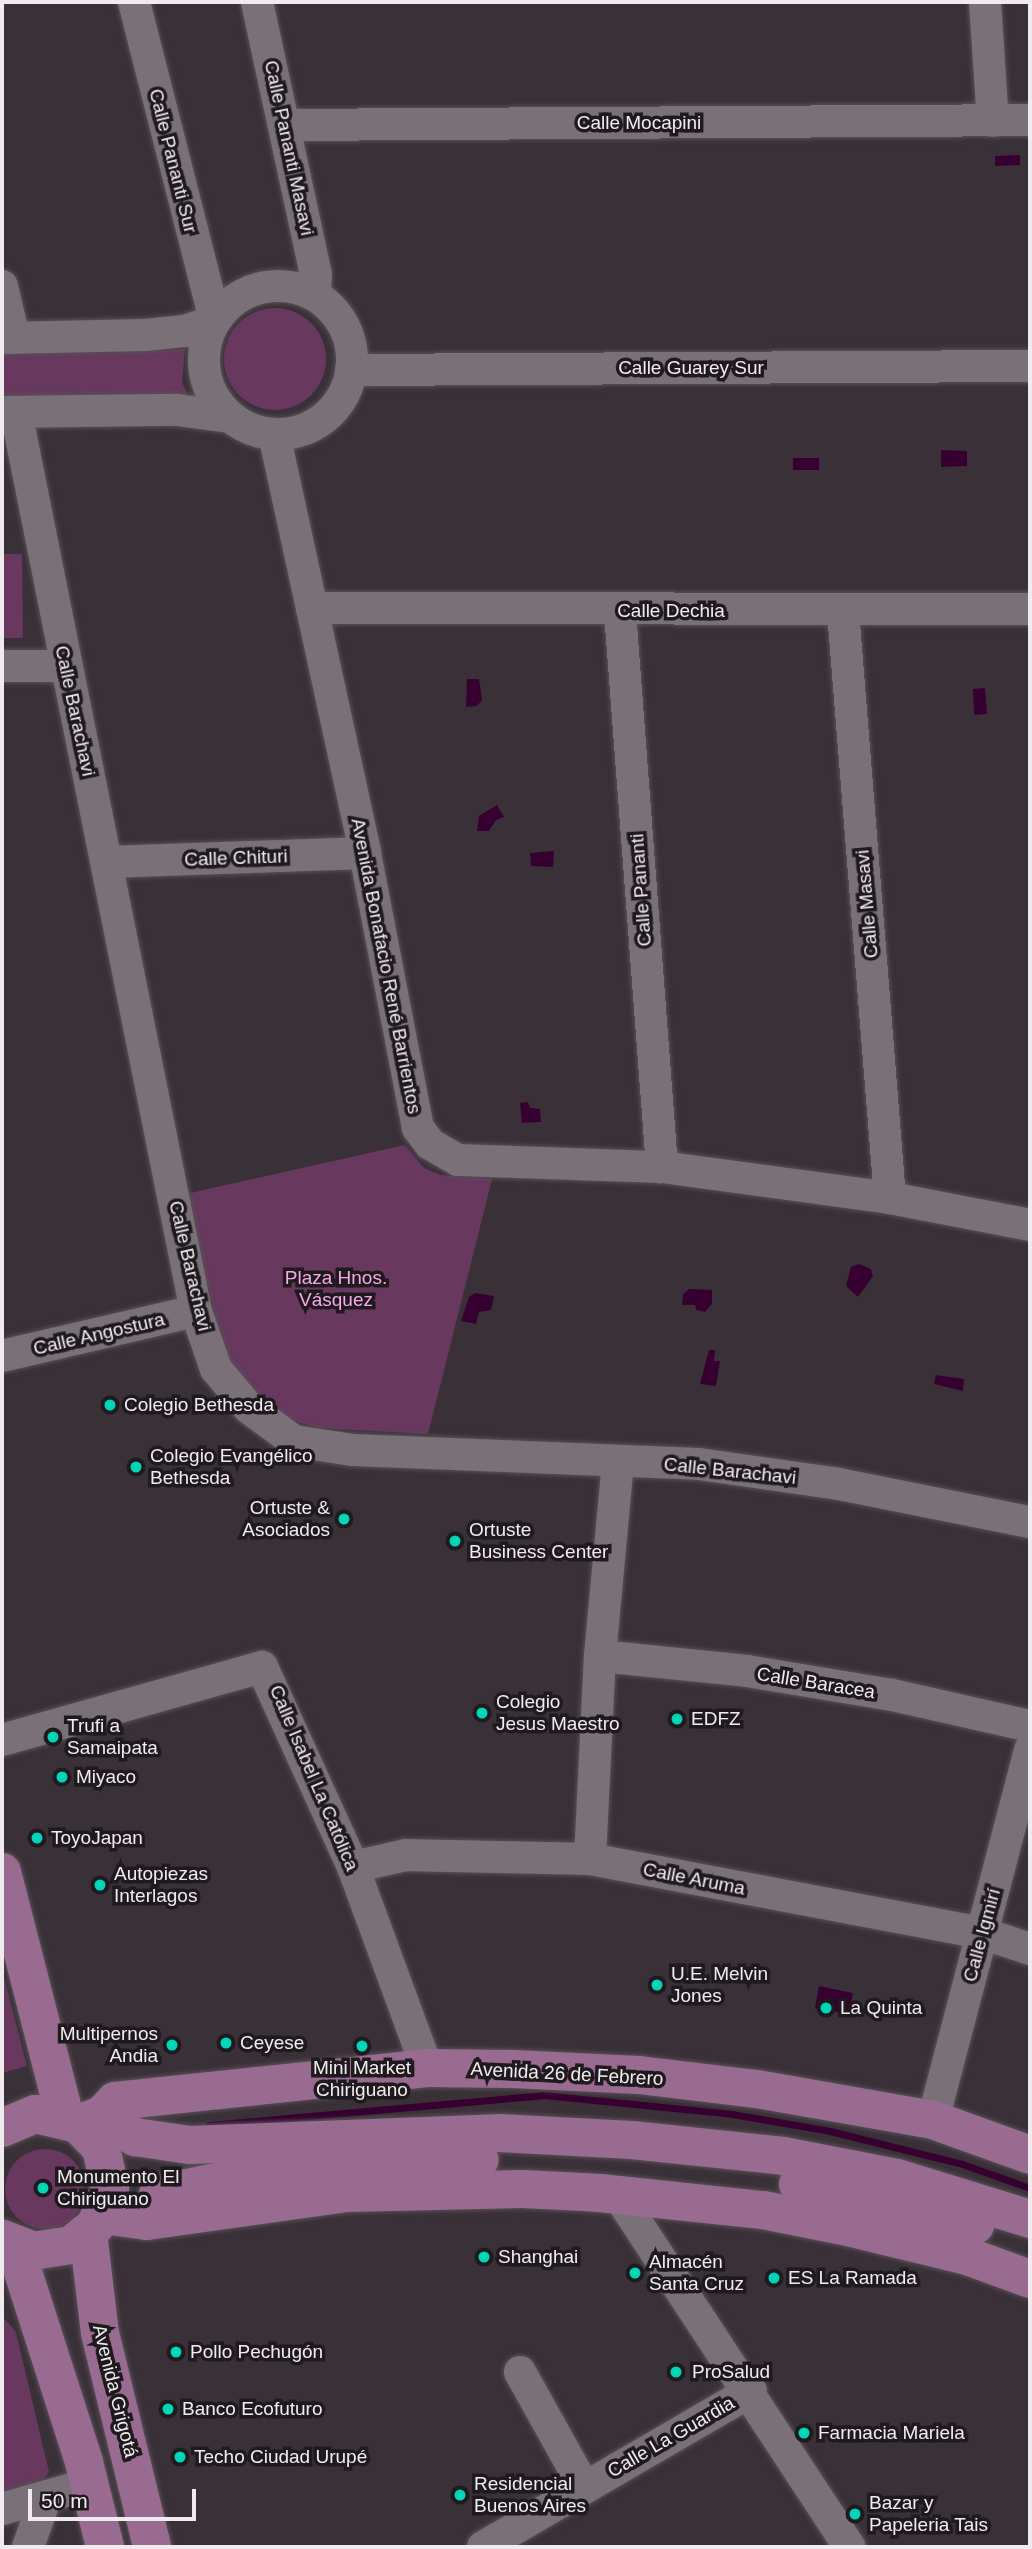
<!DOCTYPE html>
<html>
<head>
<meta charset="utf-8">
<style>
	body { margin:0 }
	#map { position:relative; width:1032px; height:2549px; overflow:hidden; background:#3a3138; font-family:Helvetica,sans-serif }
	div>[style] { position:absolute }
	.green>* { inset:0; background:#68385f }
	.round { border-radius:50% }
	.water>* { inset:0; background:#360130 }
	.stream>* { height:7px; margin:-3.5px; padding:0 3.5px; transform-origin:3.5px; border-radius:3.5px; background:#360130 }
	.roads { filter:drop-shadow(0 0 2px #575055) drop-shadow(0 0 2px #575055) }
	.minor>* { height:32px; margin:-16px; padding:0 16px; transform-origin:16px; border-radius:16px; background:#7a7078 }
	.minor>.ring { margin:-16px; padding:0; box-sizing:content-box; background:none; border:32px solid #7a7078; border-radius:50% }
	.major>* { height:38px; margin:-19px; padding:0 19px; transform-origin:19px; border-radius:19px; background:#9a6b91 }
	.dots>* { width:19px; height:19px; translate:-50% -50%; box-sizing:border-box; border:4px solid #1e1a1d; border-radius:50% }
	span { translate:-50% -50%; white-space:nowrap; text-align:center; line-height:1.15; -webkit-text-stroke:7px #1e1a1d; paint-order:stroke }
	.street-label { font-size:19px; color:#f0ebef }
	.park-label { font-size:19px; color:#f8a8e9 }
	.poi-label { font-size:19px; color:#f0ebef }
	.left { translate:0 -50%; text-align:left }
	.right { translate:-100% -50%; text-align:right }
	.frame { position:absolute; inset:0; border:4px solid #f0ebef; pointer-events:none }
	.scale { position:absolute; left:28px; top:2489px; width:168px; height:32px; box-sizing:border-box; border:4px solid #f0ebef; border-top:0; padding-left:9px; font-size:21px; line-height:24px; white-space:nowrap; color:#f0ebef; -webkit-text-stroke:5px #1e1a1d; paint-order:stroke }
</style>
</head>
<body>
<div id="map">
	<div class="green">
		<i class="round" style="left:224px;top:308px;width:102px;height:102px"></i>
		<i style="clip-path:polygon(185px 349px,182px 383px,189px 396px,2px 398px,2px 352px)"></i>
		<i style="clip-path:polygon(2px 554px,22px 554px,23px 638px,2px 638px)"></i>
		<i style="clip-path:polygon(405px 1145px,424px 1168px,441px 1175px,492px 1179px,428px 1434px,319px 1428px,295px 1421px,252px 1391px,225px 1358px,186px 1194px)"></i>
		<i style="clip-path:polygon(2px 1969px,27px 2066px,2px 2073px)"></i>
		<i class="round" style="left:5px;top:2149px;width:80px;height:80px"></i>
		<i style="clip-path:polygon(2px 2316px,16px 2332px,49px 2472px,41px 2484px,2px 2492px)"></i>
	</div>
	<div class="water">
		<i style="clip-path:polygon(1020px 155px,1020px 165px,995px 166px,995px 156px)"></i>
		<i style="clip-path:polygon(941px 450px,967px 451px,967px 466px,941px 467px)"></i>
		<i style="clip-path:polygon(793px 458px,819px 458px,819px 470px,793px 470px)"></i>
		<i style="clip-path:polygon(467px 679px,479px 679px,482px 700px,477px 706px,466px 707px)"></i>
		<i style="clip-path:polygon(985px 688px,987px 714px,974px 715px,973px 689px)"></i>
		<i style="clip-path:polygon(497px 805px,504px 817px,496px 820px,489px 831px,477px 831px,479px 816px)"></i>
		<i style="clip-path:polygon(554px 851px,553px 867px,531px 866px,530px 853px)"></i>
		<i style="clip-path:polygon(528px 1102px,530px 1108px,540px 1109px,541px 1122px,522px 1123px,520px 1103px)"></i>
		<i style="clip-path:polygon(859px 1264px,871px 1269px,873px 1276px,858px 1297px,846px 1286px,851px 1267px)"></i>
		<i style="clip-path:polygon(689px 1289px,712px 1290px,712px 1304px,705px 1312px,696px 1310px,695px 1305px,682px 1305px,683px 1294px)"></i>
		<i style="clip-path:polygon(475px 1293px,494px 1296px,491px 1310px,479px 1312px,476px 1324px,461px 1321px,469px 1297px)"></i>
		<i style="clip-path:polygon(709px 1350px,715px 1350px,714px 1361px,720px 1361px,716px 1386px,700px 1384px)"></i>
		<i style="clip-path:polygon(936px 1375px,964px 1379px,963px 1391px,934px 1384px)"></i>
		<i style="clip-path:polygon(819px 1986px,853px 1993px,849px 2014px,815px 2008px)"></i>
	</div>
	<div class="stream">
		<i style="left:209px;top:2125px;width:335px;rotate:-5.1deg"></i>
		<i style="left:543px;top:2095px;width:190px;rotate:5.7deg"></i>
		<i style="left:732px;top:2114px;width:99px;rotate:9.8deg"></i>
		<i style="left:830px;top:2131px;width:136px;rotate:14deg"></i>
		<i style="left:962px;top:2164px;width:72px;rotate:19.4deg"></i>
	</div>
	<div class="roads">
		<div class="minor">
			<i style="left:134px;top:2px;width:327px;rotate:75.7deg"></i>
			<i style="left:257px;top:2px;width:279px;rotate:77.8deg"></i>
			<i style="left:316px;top:275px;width:20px;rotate:93deg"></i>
			<i style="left:985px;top:2px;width:119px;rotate:86.2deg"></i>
			<i style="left:285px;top:125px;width:745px;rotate:-0.38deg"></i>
			<i style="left:2px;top:286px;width:53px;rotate:77deg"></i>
			<i class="ring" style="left:204px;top:286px;width:116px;height:116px"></i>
			<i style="left:2px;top:338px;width:144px;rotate:-1.2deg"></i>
			<i style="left:146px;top:335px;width:39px;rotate:-6deg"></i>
			<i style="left:185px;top:331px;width:31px;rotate:-19deg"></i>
			<i style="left:351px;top:370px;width:679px;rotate:-0.34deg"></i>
			<i style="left:2px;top:412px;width:175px;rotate:-0.7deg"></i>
			<i style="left:177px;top:410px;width:53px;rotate:7.5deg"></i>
			<i style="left:16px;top:412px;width:917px;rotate:78.68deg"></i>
			<i style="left:196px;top:1311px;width:61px;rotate:71deg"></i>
			<i style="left:216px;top:1369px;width:51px;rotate:49.8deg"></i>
			<i style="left:249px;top:1408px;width:56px;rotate:36.3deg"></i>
			<i style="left:294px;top:1441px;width:60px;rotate:8.7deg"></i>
			<i style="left:353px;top:1450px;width:346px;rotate:2.3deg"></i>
			<i style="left:699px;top:1464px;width:141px;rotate:8.1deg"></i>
			<i style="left:839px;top:1484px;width:195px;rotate:11.3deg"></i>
			<i style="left:274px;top:434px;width:429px;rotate:77.7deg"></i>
			<i style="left:365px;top:853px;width:280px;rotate:79.1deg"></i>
			<i style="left:418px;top:1128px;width:20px;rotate:53deg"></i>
			<i style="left:430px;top:1144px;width:32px;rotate:30deg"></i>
			<i style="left:458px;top:1160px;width:204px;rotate:2deg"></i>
			<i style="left:662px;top:1167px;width:230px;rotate:7.7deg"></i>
			<i style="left:890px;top:1198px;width:143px;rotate:10.9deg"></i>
			<i style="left:312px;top:608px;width:718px;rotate:0.08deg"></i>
			<i style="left:843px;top:611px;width:589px;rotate:85.42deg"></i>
			<i style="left:620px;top:612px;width:557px;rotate:85.67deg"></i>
			<i style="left:2px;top:666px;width:63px"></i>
			<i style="left:108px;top:862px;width:257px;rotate:-2deg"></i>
			<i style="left:2px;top:1356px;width:199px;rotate:-13.1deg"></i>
			<i style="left:600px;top:1656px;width:148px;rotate:5.8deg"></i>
			<i style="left:747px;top:1671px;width:147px;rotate:9.4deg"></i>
			<i style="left:892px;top:1695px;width:141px;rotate:12.7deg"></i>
			<i style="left:2px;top:1740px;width:270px;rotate:-15.7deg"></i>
			<i style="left:262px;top:1667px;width:220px;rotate:65.5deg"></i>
			<i style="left:353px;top:1867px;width:214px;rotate:69.8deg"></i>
			<i style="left:590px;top:1859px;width:203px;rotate:-87.2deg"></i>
			<i style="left:600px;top:1656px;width:195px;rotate:-84.7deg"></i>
			<i style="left:353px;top:1867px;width:54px;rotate:-12.8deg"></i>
			<i style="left:406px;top:1855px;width:184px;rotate:1.2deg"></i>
			<i style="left:590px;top:1859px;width:399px;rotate:10.7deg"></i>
			<i style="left:982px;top:1933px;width:51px;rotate:18.4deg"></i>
			<i style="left:933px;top:2120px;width:383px;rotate:-75.3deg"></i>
			<i style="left:619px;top:2196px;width:420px;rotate:56.7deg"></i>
			<i style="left:520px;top:2372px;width:132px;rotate:60.9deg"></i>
			<i style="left:2px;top:2509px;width:91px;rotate:-16deg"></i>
			<i style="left:28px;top:2547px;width:51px;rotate:-70.5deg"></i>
			<i style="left:483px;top:2547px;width:310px;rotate:-30.2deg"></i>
		</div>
		<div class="major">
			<i style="left:2px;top:1872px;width:254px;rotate:75.6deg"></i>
			<i style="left:102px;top:2115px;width:40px;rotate:34deg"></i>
			<i style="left:135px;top:2137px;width:56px;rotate:8.3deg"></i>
			<i style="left:190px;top:2145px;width:309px;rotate:-2.2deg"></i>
			<i style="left:499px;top:2133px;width:133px;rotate:3deg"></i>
			<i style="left:632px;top:2140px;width:152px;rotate:6deg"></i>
			<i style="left:783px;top:2156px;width:116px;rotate:10.9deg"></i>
			<i style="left:897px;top:2178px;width:139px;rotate:17.1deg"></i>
			<i style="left:78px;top:2124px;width:26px;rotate:-21deg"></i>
			<i style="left:102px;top:2115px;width:19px;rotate:-47deg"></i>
			<i style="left:115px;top:2101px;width:314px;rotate:-6deg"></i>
			<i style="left:427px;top:2068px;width:86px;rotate:0.7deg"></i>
			<i style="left:513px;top:2069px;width:126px;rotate:2.7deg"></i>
			<i style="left:639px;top:2075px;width:119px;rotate:6.8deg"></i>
			<i style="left:757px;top:2089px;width:179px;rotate:10deg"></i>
			<i style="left:933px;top:2120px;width:103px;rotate:19.8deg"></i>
			<i style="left:2px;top:2128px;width:36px;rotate:-23deg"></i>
			<i style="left:35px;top:2114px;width:44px;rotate:13.1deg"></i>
			<i style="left:78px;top:2124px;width:33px;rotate:46deg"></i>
			<i style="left:101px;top:2148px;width:41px;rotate:77.3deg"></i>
			<i style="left:110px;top:2188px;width:40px;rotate:111deg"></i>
			<i style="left:96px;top:2225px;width:32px;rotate:141deg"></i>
			<i style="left:71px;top:2245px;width:37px;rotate:171deg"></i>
			<i style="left:34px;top:2251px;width:34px;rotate:-159deg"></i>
			<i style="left:798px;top:2184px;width:182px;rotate:13deg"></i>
			<i style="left:158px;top:2194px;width:99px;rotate:-11.7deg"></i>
			<i style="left:255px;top:2174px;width:225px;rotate:-3.6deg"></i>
			<i style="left:103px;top:2215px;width:44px;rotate:7.8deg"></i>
			<i style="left:147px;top:2221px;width:202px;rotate:-8deg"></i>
			<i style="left:347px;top:2193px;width:175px;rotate:-1.3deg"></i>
			<i style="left:522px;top:2189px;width:78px;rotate:2.9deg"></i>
			<i style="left:600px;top:2193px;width:164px;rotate:6deg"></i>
			<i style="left:763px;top:2210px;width:87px;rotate:11.3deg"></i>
			<i style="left:848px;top:2227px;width:122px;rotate:13.7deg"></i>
			<i style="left:967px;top:2256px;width:67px;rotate:20.1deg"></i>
			<i style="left:88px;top:2233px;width:101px;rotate:83.2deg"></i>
			<i style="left:100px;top:2333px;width:220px;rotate:76.3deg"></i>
			<i style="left:15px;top:2247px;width:226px;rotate:72.2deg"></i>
			<i style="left:84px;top:2462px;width:88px;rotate:76.1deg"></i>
		</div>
	</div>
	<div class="dots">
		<i style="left:110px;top:1405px;background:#00d5b7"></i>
		<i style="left:136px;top:1467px;background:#00d5b7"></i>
		<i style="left:344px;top:1519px;background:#00d5b7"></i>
		<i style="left:455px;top:1541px;background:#00d5b7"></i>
		<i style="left:482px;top:1713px;background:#00d5b7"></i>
		<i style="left:677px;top:1719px;background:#00d5b7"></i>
		<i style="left:53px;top:1737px;background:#00d5b7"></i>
		<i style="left:62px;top:1777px;background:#00d5b7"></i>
		<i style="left:37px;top:1838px;background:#00d5b7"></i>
		<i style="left:100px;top:1885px;background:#00d5b7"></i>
		<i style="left:657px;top:1985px;background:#00d5b7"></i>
		<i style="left:826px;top:2008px;background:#00d5b7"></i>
		<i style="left:226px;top:2043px;background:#00d5b7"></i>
		<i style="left:172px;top:2045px;background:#00d5b7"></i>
		<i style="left:362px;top:2046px;background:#00d5b7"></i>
		<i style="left:43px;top:2188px;background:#00d5b7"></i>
		<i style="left:484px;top:2257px;background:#00d5b7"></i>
		<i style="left:635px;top:2273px;background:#00d5b7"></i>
		<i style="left:774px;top:2278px;background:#00d5b7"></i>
		<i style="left:176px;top:2352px;background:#00d5b7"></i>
		<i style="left:676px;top:2372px;background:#00d5b7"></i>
		<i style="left:168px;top:2409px;background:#00d5b7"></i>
		<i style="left:804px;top:2433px;background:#00d5b7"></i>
		<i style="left:180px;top:2457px;background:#00d5b7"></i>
		<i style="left:460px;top:2495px;background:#00d5b7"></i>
		<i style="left:855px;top:2514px;background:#00d5b7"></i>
	</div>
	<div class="street-label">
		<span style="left:639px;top:123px">Calle Mocapini</span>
		<span style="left:289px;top:148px;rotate:78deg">Calle Pananti Masavi</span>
		<span style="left:173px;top:161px;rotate:76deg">Calle Pananti Sur</span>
		<span style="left:691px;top:368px">Calle Guarey Sur</span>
		<span style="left:671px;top:611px">Calle Dechia</span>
		<span style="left:75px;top:711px;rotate:78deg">Calle Barachavi</span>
		<span style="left:236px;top:858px;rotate:-2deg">Calle Chituri</span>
		<span style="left:641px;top:890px;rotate:-94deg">Calle Pananti</span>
		<span style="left:867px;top:904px;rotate:-95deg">Calle Masavi</span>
		<span style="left:386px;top:966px;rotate:79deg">Avenida Bonafacio René Barrientos</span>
		<span style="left:190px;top:1266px;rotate:77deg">Calle Barachavi</span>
		<span style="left:99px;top:1334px;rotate:-13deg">Calle Angostura</span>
		<span style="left:730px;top:1471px;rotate:6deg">Calle Barachavi</span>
		<span style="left:816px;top:1683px;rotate:9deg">Calle Baracea</span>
		<span style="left:314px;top:1778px;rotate:67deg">Calle Isabel La Católica</span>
		<span style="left:694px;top:1879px;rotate:11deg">Calle Aruma</span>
		<span style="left:982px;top:1935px;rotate:-75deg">Calle Igmirí</span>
		<span style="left:567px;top:2074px;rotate:3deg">Avenida 26 de Febrero</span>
		<span style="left:115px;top:2391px;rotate:76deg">Avenida Grigotá</span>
		<span style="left:671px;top:2437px;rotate:-30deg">Calle La Guardia</span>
	</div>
	<div class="park-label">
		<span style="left:336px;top:1289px">Plaza Hnos.<br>Vásquez</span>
	</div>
	<div class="poi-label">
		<span class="left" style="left:124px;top:1405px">Colegio Bethesda</span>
		<span class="left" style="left:150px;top:1467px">Colegio Evangélico<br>Bethesda</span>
		<span class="right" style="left:330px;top:1519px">Ortuste &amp;<br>Asociados</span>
		<span class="left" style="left:469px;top:1541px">Ortuste<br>Business Center</span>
		<span class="left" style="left:496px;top:1713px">Colegio<br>Jesus Maestro</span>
		<span class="left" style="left:691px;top:1719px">EDFZ</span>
		<span class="left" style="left:67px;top:1737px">Trufi a<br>Samaipata</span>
		<span class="left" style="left:76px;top:1777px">Miyaco</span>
		<span class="left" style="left:51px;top:1838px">ToyoJapan</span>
		<span class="left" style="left:114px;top:1885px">Autopiezas<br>Interlagos</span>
		<span class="left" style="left:671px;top:1985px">U.E. Melvin<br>Jones</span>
		<span class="left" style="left:840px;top:2008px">La Quinta</span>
		<span class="right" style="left:158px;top:2045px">Multipernos<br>Andia</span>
		<span class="left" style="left:240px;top:2043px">Ceyese</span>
		<span style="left:362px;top:2079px">Mini Market<br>Chiriguano</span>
		<span class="left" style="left:57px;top:2188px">Monumento El<br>Chiriguano</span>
		<span class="left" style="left:498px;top:2257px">Shanghai</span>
		<span class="left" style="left:649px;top:2273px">Almacén<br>Santa Cruz</span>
		<span class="left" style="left:788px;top:2278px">ES La Ramada</span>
		<span class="left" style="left:190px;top:2352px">Pollo Pechugón</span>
		<span class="left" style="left:692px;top:2372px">ProSalud</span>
		<span class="left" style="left:182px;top:2409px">Banco Ecofuturo</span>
		<span class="left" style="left:818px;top:2433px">Farmacia Mariela</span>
		<span class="left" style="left:194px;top:2457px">Techo Ciudad Urupé</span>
		<span class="left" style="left:474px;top:2495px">Residencial<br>Buenos Aires</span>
		<span class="left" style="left:869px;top:2514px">Bazar y<br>Papeleria Tais</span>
	</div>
	<div class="frame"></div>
	<div class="scale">50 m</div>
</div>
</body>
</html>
